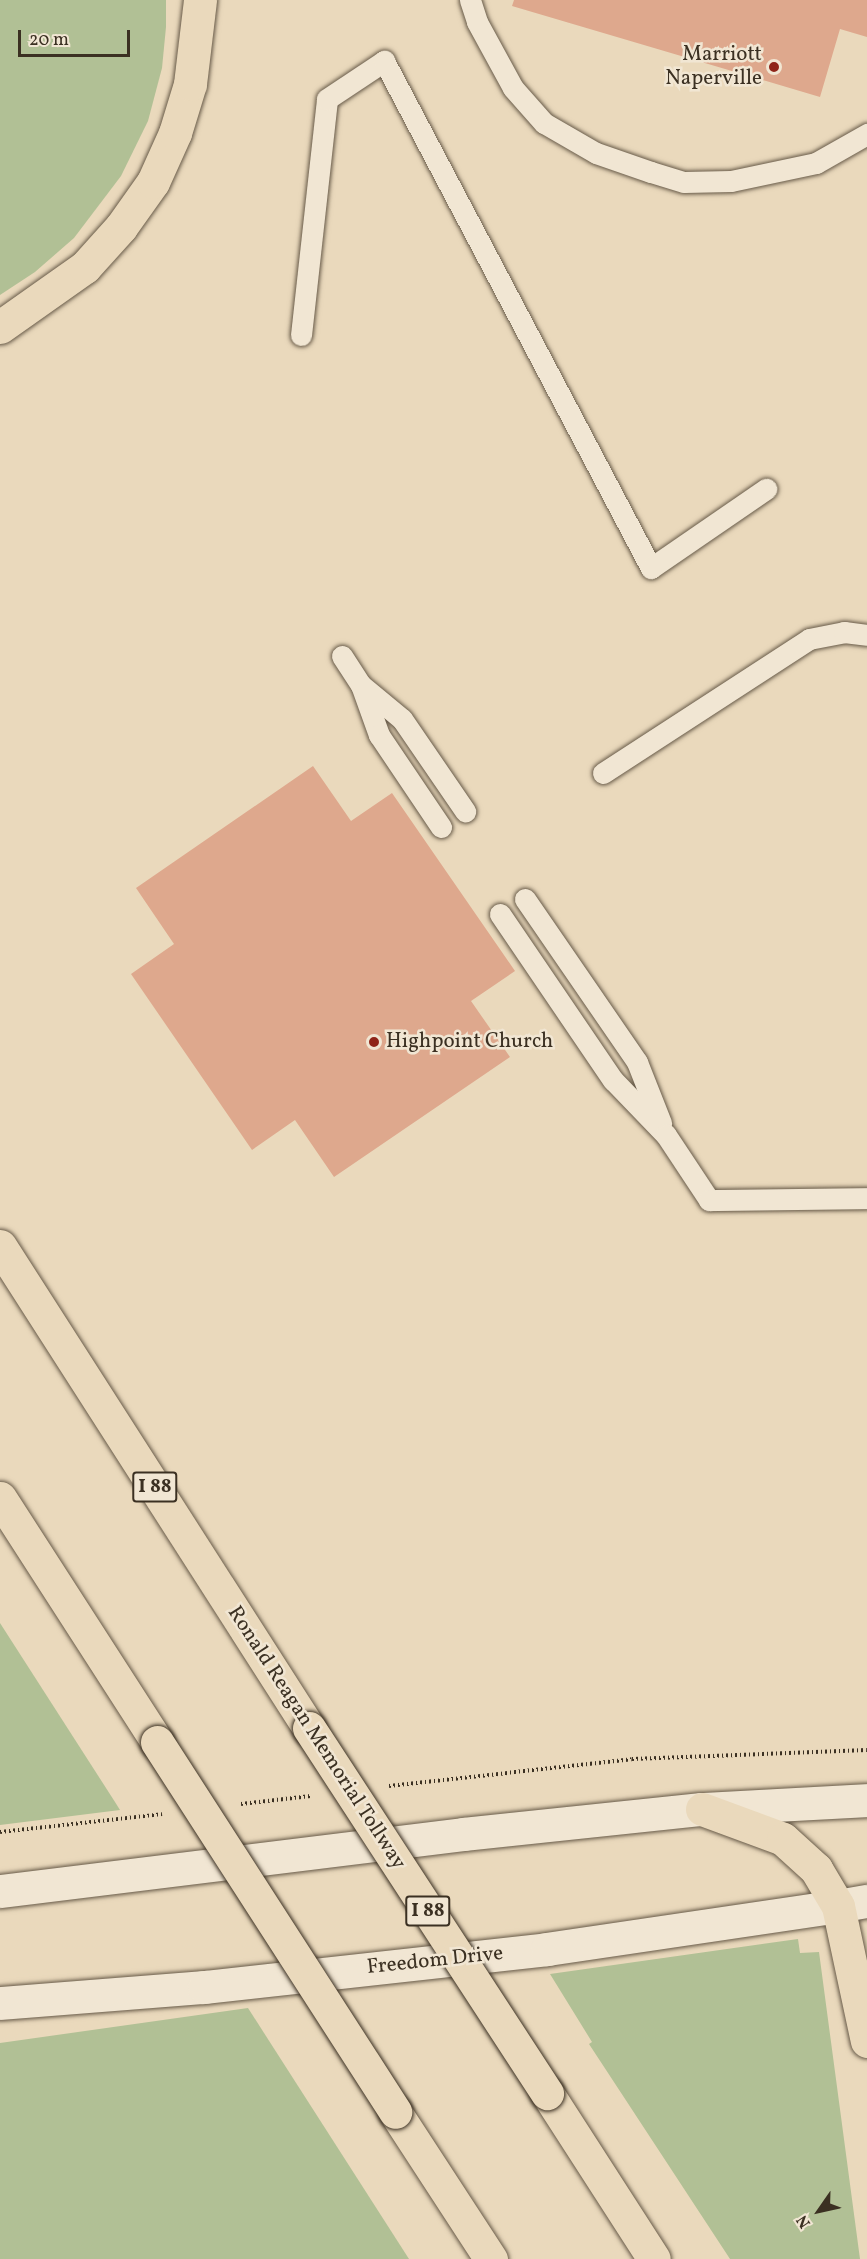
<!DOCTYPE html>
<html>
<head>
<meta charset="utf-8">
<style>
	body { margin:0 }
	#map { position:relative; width:867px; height:2259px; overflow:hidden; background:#ead9bc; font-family:Vollkorn,serif }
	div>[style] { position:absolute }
	.green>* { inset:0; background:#b1c095 }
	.building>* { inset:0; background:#dea88d }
	.path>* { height:4px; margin-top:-2px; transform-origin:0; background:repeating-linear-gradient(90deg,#3b3022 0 1.5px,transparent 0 4.5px) }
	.roads { filter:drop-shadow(0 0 2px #675a48) drop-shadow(0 0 2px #675a48) }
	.service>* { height:21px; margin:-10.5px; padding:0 10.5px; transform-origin:10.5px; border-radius:10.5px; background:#f1e6d3 }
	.tertiary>* { height:33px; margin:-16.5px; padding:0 16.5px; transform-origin:16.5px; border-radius:16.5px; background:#f1e6d3 }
	.secondary>* { height:33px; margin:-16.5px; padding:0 16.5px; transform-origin:16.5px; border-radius:16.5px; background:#f1e6d3 }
	.motorway>* { height:33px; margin:-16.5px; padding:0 16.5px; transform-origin:16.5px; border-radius:16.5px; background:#ead9bc }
	.bridges { filter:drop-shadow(0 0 2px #3b3022) drop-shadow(0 0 2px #3b3022) }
	.motorway-bridge>* { height:33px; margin:-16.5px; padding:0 16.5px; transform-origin:16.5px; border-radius:16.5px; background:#ead9bc }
	.dots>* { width:16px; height:16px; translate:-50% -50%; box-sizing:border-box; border:3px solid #f1e6d3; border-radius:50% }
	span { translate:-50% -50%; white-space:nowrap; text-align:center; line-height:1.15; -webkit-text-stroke:5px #f1e6d3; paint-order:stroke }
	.shield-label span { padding:2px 4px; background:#f1e6d3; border:2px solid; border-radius:4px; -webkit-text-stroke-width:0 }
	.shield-label { font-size:20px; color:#3b3022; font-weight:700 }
	.poi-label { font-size:21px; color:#3b3022 }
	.right { translate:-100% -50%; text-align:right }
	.left { translate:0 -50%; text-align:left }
	.street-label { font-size:21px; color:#3b3022 }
	.north { position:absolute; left:789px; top:2181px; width:60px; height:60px; -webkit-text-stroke:4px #f1e6d3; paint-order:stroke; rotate:236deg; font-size:16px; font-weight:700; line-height:24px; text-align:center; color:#3b3022 }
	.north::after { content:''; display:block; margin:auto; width:21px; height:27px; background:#3b3022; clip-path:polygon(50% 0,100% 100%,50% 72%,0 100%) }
	.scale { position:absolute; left:18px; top:30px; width:112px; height:27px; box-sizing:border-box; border:3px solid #3b3022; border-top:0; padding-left:8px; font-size:18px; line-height:21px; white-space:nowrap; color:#3b3022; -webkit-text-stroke:4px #f1e6d3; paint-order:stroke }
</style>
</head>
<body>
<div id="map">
	<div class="green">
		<i style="clip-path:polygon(0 0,166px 0,166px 27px,162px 68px,148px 121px,121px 176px,74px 238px,35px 272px,0 295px)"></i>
		<i style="clip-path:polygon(0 1623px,115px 1802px,120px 1810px,0 1825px)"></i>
		<i style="clip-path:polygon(798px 1939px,800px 1953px,819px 1952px,860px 2259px,730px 2259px,589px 2044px,592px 2042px,550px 1974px)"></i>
		<i style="clip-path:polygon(248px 2008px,409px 2259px,0 2259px,0 2043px)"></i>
	</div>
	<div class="building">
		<i style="clip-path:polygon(514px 0,867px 0,867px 37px,840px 29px,820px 97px,512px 6px)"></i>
		<i style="clip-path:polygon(313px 766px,351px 821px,392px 793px,515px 971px,471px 1001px,510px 1057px,334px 1177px,295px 1120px,252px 1150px,131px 974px,174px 944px,136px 888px)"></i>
	</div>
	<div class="path">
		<i style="left:389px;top:1786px;width:244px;rotate:-6.3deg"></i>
		<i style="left:632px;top:1759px;width:235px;rotate:-2.2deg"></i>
		<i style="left:241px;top:1804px;width:70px;rotate:-6.5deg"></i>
		<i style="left:0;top:1832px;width:163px;rotate:-6.3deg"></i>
	</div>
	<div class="roads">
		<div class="service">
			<i style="left:470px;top:0;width:23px;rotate:72deg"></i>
			<i style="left:477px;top:22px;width:75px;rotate:61.4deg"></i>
			<i style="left:513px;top:88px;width:47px;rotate:48.5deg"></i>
			<i style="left:544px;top:123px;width:60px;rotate:30deg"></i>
			<i style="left:596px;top:153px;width:58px;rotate:19.1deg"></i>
			<i style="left:651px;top:172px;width:34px;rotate:17deg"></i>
			<i style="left:684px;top:182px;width:47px;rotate:-1.2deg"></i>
			<i style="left:731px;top:181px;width:87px;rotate:-12deg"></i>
			<i style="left:816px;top:163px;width:59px;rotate:-29.6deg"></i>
			<i style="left:301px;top:335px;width:237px;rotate:-83.7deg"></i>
			<i style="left:327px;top:99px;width:69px;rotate:-33.7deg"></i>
			<i style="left:384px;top:61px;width:573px;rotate:62.23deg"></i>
			<i style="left:651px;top:568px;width:140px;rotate:-34.5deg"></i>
			<i style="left:342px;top:656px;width:35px;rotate:57deg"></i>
			<i style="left:361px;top:685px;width:53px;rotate:70.2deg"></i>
			<i style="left:379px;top:735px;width:111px;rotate:56deg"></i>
			<i style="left:361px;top:685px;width:53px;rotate:39.7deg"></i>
			<i style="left:402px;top:719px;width:112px;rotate:55.6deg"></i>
			<i style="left:603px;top:773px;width:246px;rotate:-33deg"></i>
			<i style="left:809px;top:639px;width:36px;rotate:-11deg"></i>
			<i style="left:844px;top:632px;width:23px;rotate:7deg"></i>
			<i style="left:525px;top:899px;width:198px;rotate:55.5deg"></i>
			<i style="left:637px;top:1062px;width:66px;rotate:68.5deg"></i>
			<i style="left:500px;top:914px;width:201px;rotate:55.8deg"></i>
			<i style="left:613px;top:1080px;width:76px;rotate:46.1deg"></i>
			<i style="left:666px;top:1135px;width:78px;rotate:56.5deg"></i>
			<i style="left:709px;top:1200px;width:158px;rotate:-0.7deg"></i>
		</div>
		<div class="tertiary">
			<i style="left:702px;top:1809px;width:165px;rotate:-3.1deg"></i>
			<i style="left:838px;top:1906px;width:29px;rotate:-10deg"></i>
		</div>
		<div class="secondary">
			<i style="left:0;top:1891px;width:466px;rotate:-7deg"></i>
			<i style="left:463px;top:1834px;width:240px;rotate:-6deg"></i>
			<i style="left:0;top:2003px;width:205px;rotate:-4.5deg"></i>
			<i style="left:204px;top:1987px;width:345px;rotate:-6.3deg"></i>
			<i style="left:547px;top:1949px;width:294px;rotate:-8.4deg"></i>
		</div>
		<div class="motorway">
			<i style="left:0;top:327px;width:104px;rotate:-35.2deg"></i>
			<i style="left:85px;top:267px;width:54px;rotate:-48deg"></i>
			<i style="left:121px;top:227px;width:55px;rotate:-54.6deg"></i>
			<i style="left:153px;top:182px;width:54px;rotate:-65.8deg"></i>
			<i style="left:175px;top:133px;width:51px;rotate:-73deg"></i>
			<i style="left:190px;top:84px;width:85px;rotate:-83.2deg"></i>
			<i style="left:0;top:1246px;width:573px;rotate:57.34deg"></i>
			<i style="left:0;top:1498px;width:290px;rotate:57.2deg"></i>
			<i style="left:702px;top:1809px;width:86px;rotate:20.3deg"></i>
			<i style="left:783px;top:1839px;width:45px;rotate:42.3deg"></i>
			<i style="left:816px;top:1869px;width:43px;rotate:59.3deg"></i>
			<i style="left:838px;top:1906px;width:138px;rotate:77.9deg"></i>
			<i style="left:547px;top:2093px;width:197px;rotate:57.2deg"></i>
			<i style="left:395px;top:2112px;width:176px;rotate:56.9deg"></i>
		</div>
	</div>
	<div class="bridges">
		<div class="motorway-bridge">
			<i style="left:309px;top:1728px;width:436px;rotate:56.9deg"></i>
			<i style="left:157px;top:1742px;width:440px;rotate:57.2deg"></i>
		</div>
	</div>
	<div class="dots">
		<i style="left:774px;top:67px;background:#8f2418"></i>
		<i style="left:374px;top:1042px;background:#8f2418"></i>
	</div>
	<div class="shield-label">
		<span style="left:155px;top:1487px">I 88</span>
		<span style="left:428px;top:1911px">I 88</span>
	</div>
	<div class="poi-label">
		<span class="right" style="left:762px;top:67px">Marriott<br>Naperville</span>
		<span class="left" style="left:386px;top:1042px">Highpoint Church</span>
	</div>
	<div class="street-label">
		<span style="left:316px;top:1738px;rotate:57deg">Ronald Reagan Memorial Tollway</span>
		<span style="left:435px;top:1961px;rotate:-6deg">Freedom Drive</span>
	</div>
	<div class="north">N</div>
	<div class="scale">20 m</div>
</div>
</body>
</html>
